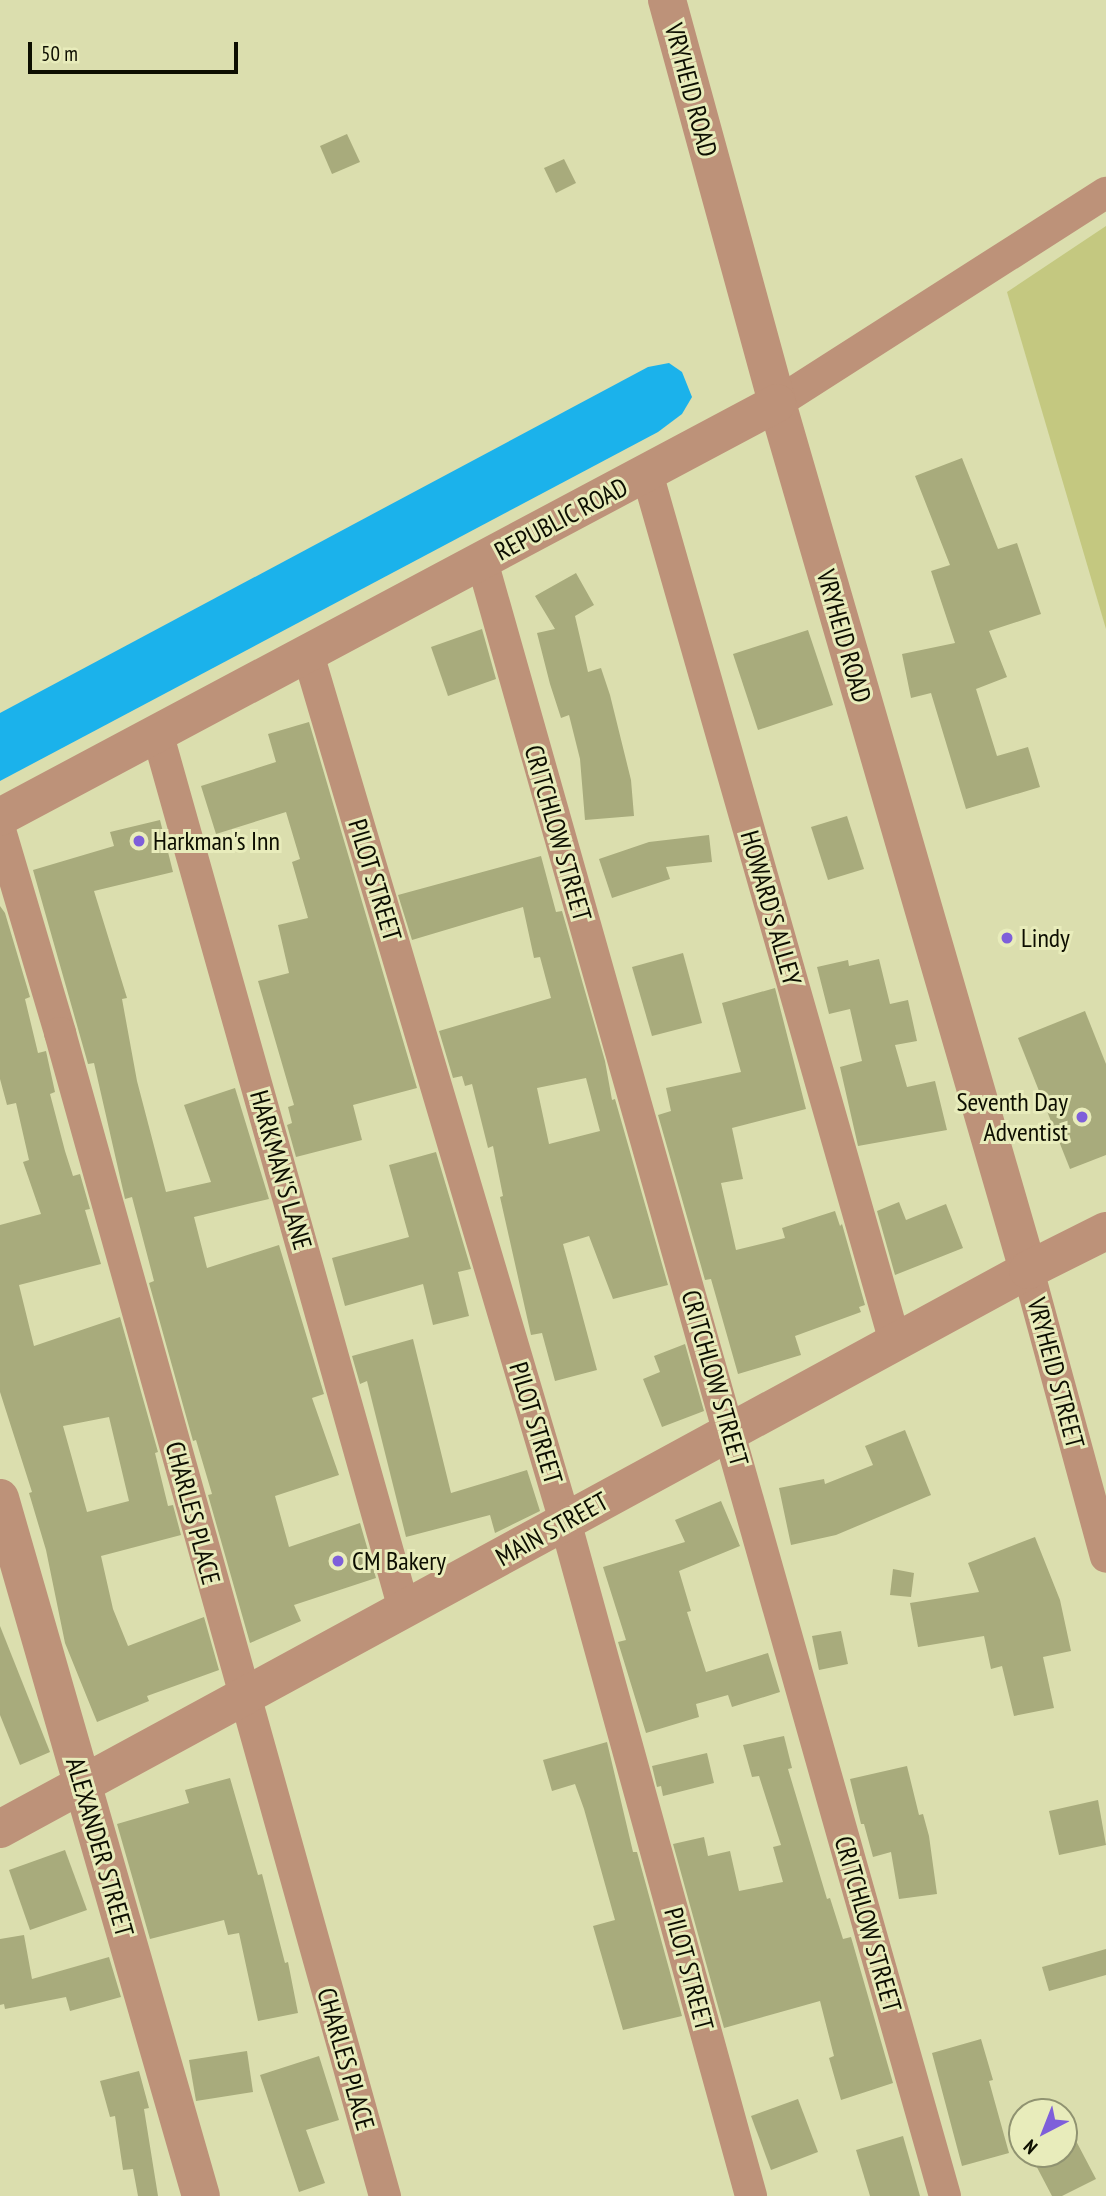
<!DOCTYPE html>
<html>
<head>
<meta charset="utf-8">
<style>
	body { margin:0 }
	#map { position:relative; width:1106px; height:2196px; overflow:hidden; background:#dbdeae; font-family:"PT Sans Narrow",sans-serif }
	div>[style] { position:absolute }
	.green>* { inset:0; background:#c4c880 }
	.water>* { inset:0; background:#1bb2eb }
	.building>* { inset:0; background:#a8ab7c }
	.minor>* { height:32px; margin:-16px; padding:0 16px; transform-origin:16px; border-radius:16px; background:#bd9279 }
	.tertiary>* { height:38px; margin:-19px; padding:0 19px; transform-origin:19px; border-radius:19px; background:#bd9279 }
	.dots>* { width:19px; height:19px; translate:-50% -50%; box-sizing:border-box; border:4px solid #e8ecbb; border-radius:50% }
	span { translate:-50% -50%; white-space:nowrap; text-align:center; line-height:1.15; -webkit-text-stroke:6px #e8ecbb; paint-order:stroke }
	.street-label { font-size:26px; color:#0d0e01 }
	.poi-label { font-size:26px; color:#0d0e01 }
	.left { translate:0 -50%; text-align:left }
	.right { translate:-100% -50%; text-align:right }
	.north { position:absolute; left:1008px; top:2098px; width:70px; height:70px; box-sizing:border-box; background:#e8ecbb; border:2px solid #909371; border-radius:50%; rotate:222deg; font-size:19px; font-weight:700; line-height:28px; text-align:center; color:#0d0e01 }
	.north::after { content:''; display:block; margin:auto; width:24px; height:32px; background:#7e5fda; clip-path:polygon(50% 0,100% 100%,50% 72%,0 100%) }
	.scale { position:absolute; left:28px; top:42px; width:210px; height:32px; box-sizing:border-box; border:4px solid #0d0e01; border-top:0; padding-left:9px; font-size:21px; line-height:24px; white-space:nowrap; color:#0d0e01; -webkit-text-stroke:5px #e8ecbb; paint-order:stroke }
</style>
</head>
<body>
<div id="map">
	<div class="green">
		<i style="clip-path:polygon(1106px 226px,1106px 629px,1007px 292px)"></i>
	</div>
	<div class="water">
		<i style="clip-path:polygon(669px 363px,682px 372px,692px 397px,682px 414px,658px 432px,0 781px,0 713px,648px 367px)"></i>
	</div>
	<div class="building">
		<i style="clip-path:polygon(347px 134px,360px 162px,332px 174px,320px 146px)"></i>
		<i style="clip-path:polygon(564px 159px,576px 183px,556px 193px,544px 168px)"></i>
		<i style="clip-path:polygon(962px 458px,998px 549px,1017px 543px,1041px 614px,989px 631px,1007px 677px,976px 689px,997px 756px,1028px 747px,1040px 787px,966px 809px,931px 693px,911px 698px,902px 654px,955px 643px,931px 571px,950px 565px,915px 476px)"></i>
		<i style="clip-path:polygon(576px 573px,594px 605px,575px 616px,588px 672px,601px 668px,610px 695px,631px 780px,634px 816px,585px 820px,580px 759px,569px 715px,561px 718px,550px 684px,537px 633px,555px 629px,535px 596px)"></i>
		<i style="clip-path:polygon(482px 629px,496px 679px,448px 696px,431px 647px)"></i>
		<i style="clip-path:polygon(808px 630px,833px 705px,758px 730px,733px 654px)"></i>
		<i style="clip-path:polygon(309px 722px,417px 1088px,353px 1105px,362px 1140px,296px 1157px,287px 1125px,292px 1123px,288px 1107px,294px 1105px,258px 981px,289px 973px,278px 925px,308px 918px,292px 862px,300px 859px,286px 812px,216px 834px,201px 786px,276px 762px,268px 734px)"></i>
		<i style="clip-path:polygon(847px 816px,864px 869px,828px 880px,811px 827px)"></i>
		<i style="clip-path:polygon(160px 820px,173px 872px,94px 891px,127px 998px,122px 999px,137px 1081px,166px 1192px,211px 1182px,184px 1105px,235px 1088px,269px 1199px,194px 1217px,207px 1268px,279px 1245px,324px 1394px,312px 1398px,339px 1475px,275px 1496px,289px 1547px,360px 1523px,376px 1578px,294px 1605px,301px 1621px,250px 1643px,208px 1495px,212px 1494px,196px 1440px,193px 1441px,149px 1283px,154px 1281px,132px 1197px,125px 1199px,94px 1063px,88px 1064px,33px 870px,114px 846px,110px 832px)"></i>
		<i style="clip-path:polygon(709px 835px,712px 862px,666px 867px,670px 879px,612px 898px,599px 859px,649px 842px)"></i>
		<i style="clip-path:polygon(evenodd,541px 856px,556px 912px,562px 911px,605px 1061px,612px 1100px,615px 1099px,668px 1285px,613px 1299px,589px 1236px,563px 1244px,597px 1370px,555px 1381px,542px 1333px,531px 1335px,500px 1197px,503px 1196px,493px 1146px,488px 1148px,472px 1084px,465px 1086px,462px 1076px,453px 1078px,439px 1031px,551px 998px,540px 957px,534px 958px,523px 907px,412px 940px,398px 895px,541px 856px,586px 1078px,600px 1131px,549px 1144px,537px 1088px,586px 1078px)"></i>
		<i style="clip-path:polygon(evenodd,0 906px,5px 913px,30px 997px,25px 999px,38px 1053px,46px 1051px,55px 1092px,50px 1094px,65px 1151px,73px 1176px,80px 1174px,90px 1209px,85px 1210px,101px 1264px,19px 1285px,34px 1346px,120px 1317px,158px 1452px,155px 1453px,168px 1506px,173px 1505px,181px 1535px,101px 1556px,113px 1609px,128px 1646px,204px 1617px,219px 1670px,147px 1696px,149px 1701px,97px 1722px,65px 1643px,46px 1550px,29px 1493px,32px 1492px,0 1392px,0 1225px,41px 1214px,23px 1162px,29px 1160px,16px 1103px,7px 1105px,0 1079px,0 906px,109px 1417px,129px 1501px,87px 1512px,63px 1426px,109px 1417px)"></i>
		<i style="clip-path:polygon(683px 953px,702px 1023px,652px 1036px,632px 967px)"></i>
		<i style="clip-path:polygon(879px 959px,890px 1004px,908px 1000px,917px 1041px,895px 1045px,907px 1087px,935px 1081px,947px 1130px,858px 1146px,840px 1067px,862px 1061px,850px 1009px,829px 1014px,817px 967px,848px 960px,849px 966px)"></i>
		<i style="clip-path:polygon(775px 988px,806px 1109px,732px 1128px,743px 1179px,721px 1183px,736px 1250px,785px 1238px,782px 1228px,835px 1211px,840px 1226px,842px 1224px,865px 1305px,859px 1307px,861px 1312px,795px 1336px,801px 1355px,738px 1374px,711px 1279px,705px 1280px,658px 1115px,671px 1111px,666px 1088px,741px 1072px,722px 1003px)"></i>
		<i style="clip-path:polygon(1085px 1011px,1106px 1064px,1106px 1155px,1070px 1169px,1018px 1038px)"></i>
		<i style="clip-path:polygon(436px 1152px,471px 1269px,458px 1272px,469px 1316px,433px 1325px,423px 1284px,345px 1306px,332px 1258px,409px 1237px,389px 1165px)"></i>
		<i style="clip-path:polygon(899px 1202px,906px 1220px,946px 1204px,963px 1248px,895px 1275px,877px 1211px)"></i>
		<i style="clip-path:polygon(413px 1339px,451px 1493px,527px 1470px,540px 1511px,495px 1533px,490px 1515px,406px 1537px,367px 1381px,360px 1384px,352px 1356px)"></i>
		<i style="clip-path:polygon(685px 1344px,704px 1411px,662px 1427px,643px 1379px,660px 1372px,654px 1356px)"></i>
		<i style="clip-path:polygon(905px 1430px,931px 1495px,836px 1535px,791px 1545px,779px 1488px,824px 1479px,825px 1484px,873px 1465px,865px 1446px)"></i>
		<i style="clip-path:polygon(721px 1501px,740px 1546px,679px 1571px,691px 1611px,687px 1612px,706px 1672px,768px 1653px,780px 1692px,732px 1707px,728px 1695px,696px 1704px,699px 1717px,646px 1733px,618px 1642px,626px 1640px,603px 1567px,685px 1542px,675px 1520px)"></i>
		<i style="clip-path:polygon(1035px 1537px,1060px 1600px,1071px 1651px,1043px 1657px,1054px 1708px,1014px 1716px,1002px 1666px,991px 1669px,984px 1636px,918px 1647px,910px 1603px,979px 1592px,968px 1563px)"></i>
		<i style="clip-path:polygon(893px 1569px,914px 1573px,911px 1597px,890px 1595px)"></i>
		<i style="clip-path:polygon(0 1626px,50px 1752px,20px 1765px,0 1715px)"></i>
		<i style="clip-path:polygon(841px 1631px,848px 1664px,819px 1670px,812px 1636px)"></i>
		<i style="clip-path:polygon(784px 1736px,792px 1768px,788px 1769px,827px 1899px,830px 1898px,843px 1939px,851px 1937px,893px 2083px,841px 2100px,829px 2058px,834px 2056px,820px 2001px,724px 2028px,673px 1844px,704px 1837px,708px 1856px,730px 1851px,739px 1891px,783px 1882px,773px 1847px,781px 1845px,759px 1776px,752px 1777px,743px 1745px)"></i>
		<i style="clip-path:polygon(607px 1742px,633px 1852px,637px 1852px,682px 2016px,623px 2030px,593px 1926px,615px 1920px,584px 1809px,575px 1784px,552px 1791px,543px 1760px)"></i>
		<i style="clip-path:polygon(707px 1753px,714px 1783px,663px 1796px,661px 1786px,657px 1787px,652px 1766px)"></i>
		<i style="clip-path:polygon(907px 1766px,919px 1815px,923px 1814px,929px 1836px,937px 1894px,899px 1899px,891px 1852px,873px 1857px,864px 1824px,861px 1824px,850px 1779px)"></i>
		<i style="clip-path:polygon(230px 1778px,258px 1875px,262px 1874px,285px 1963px,288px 1962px,298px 2013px,258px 2021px,239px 1933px,228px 1935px,224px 1920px,150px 1939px,117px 1824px,189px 1803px,185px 1790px)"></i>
		<i style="clip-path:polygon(1098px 1800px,1106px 1845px,1059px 1855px,1049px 1811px)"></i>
		<i style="clip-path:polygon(65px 1850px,87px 1910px,30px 1930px,9px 1870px)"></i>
		<i style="clip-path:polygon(24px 1935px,32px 1979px,109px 1957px,121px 1997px,70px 2011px,66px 1997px,5px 2009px,4px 2004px,0 2005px,0 1939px)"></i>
		<i style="clip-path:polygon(1106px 1949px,1106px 1975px,1049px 1991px,1042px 1967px)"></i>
		<i style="clip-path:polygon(981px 2039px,993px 2080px,989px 2081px,1009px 2153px,962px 2166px,932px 2053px)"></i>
		<i style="clip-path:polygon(247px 2051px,253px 2092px,196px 2101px,189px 2060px)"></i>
		<i style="clip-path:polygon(319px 2056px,339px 2120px,306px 2130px,325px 2183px,299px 2192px,260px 2075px)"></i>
		<i style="clip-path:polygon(139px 2071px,149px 2108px,144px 2109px,158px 2196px,138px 2196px,133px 2169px,123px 2170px,115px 2116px,110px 2117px,100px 2081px)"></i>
		<i style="clip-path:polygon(798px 2099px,818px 2152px,771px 2170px,751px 2116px)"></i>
		<i style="clip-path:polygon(1064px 2118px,1096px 2179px,1062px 2196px,1052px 2196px,1030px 2154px,1064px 2154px)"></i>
		<i style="clip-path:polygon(903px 2136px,920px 2196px,870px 2196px,856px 2150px)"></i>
	</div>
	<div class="minor">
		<i style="left:777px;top:403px;width:390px;rotate:-32.6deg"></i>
		<i style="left:647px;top:473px;width:904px;rotate:74.07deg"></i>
		<i style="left:482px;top:561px;width:1699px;rotate:74.19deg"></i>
		<i style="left:308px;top:654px;width:904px;rotate:73.49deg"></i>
		<i style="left:565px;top:1521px;width:700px;rotate:74.59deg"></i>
		<i style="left:157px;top:732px;width:911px;rotate:74.27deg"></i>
		<i style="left:0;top:830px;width:212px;rotate:73.5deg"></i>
		<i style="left:60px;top:1033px;width:1208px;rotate:74.39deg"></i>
		<i style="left:1028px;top:1270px;width:297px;rotate:74.8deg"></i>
	</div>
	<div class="tertiary">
		<i style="left:667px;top:0;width:418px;rotate:74.7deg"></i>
		<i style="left:777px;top:403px;width:903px;rotate:73.85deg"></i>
		<i style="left:0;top:817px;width:880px;rotate:-28.05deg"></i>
		<i style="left:0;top:1498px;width:726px;rotate:73.94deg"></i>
		<i style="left:0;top:1829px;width:1170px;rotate:-28.54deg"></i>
		<i style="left:1028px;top:1270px;width:87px;rotate:-26.6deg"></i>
	</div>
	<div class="dots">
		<i style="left:139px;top:841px;background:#7e5fda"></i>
		<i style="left:1007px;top:938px;background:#7e5fda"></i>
		<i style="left:1082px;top:1117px;background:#7e5fda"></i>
		<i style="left:338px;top:1561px;background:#7e5fda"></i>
	</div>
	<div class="street-label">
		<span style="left:691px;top:90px;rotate:75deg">VRYHEID ROAD</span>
		<span style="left:561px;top:519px;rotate:-28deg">REPUBLIC ROAD</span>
		<span style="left:844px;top:636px;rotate:74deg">VRYHEID ROAD</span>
		<span style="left:558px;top:833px;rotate:74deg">CRITCHLOW STREET</span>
		<span style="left:375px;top:880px;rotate:73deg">PILOT STREET</span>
		<span style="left:771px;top:908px;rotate:74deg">HOWARD'S ALLEY</span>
		<span style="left:281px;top:1170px;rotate:74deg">HARKMAN'S LANE</span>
		<span style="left:1056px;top:1373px;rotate:75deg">VRYHEID STREET</span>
		<span style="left:715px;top:1378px;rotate:74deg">CRITCHLOW STREET</span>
		<span style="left:536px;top:1423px;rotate:73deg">PILOT STREET</span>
		<span style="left:193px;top:1513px;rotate:75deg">CHARLES PLACE</span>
		<span style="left:552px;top:1529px;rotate:-29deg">MAIN STREET</span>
		<span style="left:100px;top:1847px;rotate:74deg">ALEXANDER STREET</span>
		<span style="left:868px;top:1924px;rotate:74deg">CRITCHLOW STREET</span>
		<span style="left:689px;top:1969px;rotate:75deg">PILOT STREET</span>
		<span style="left:346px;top:2059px;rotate:74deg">CHARLES PLACE</span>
	</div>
	<div class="poi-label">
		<span class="left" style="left:153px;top:841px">Harkman's Inn</span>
		<span class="left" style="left:1021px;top:938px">Lindy</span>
		<span class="right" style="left:1068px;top:1117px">Seventh Day<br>Adventist</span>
		<span class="left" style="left:352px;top:1561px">CM Bakery</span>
	</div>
	<div class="north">N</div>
	<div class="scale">50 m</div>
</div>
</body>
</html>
